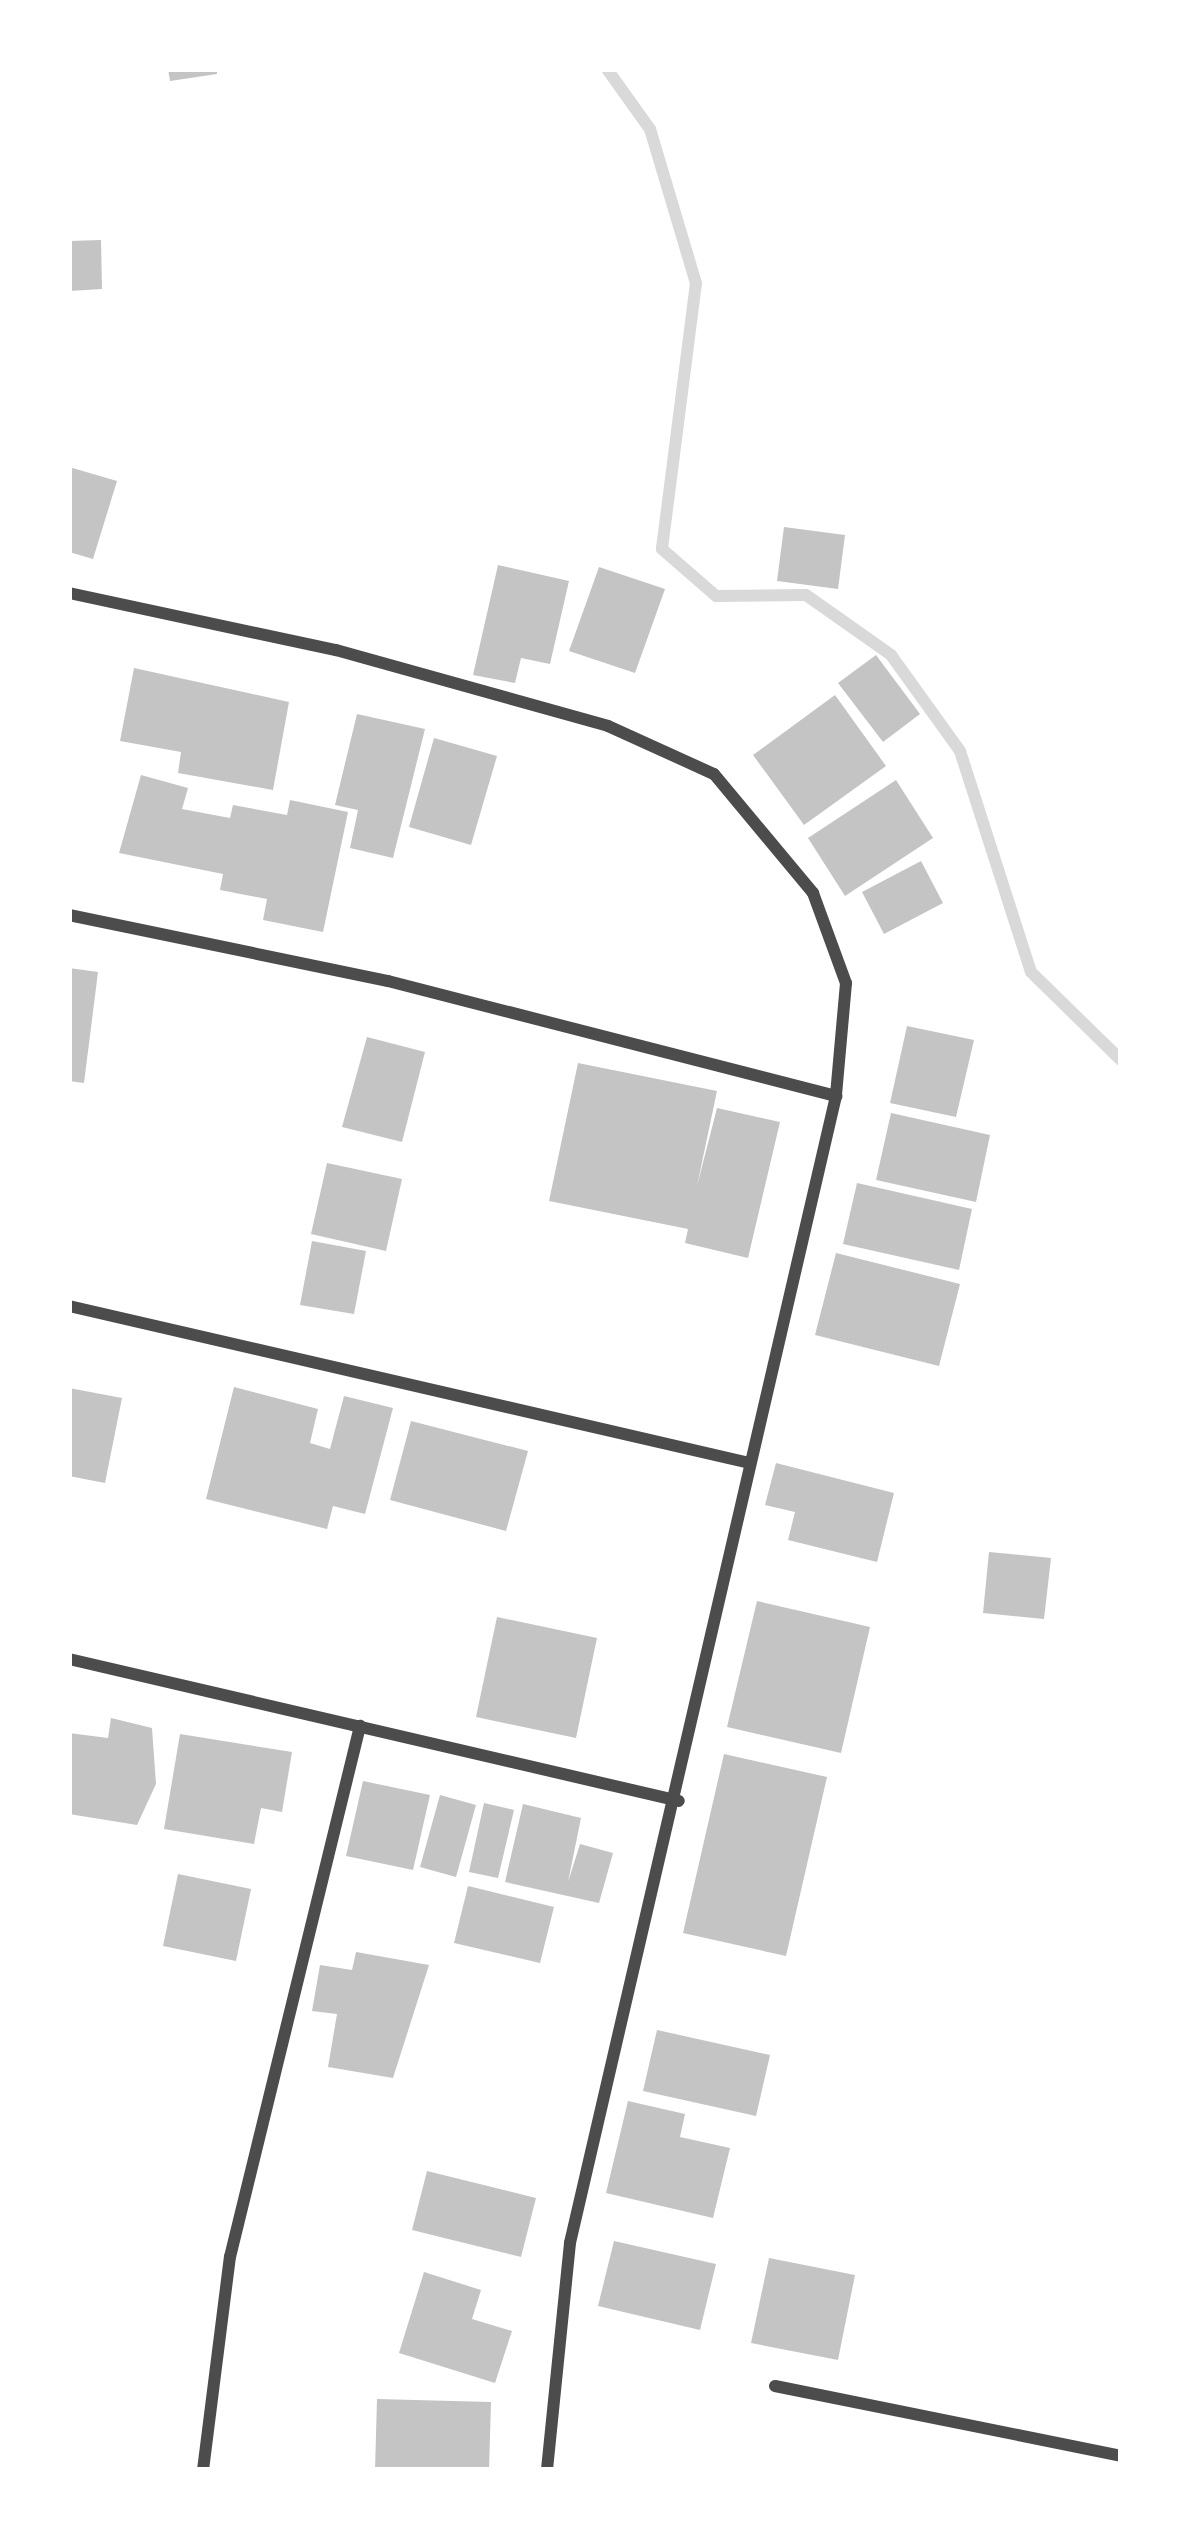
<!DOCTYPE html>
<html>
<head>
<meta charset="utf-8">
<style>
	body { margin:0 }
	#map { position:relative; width:1190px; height:2539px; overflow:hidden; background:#fff; font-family:Inter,sans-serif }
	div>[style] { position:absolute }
	.stream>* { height:12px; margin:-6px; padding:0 6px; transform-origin:6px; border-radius:6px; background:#d9d9d9 }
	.building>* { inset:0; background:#c4c4c4 }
	.minor>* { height:12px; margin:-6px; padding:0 6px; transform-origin:6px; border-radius:6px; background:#4c4c4c }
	span { translate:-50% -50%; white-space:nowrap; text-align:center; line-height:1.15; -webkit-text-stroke:9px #fff; paint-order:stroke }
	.frame { position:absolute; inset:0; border:72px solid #fff; pointer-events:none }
</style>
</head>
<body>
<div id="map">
	<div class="stream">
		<i style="left:607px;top:69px;width:74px;rotate:54.4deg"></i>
		<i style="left:650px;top:129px;width:161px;rotate:73.4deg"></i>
		<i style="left:696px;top:283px;width:268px;rotate:97.3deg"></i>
		<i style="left:662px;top:549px;width:72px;rotate:41deg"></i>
		<i style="left:716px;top:596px;width:90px;rotate:-0.6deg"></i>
		<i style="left:806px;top:595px;width:104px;rotate:35.2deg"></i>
		<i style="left:891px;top:655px;width:118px;rotate:54.3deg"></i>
		<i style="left:960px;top:751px;width:232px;rotate:72.2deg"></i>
		<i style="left:1031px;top:972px;width:126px;rotate:44.4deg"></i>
	</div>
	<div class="building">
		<i style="clip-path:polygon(168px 69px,217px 69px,217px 74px,170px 81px)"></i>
		<i style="clip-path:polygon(101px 240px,102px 289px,69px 291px,69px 241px)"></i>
		<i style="clip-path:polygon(69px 467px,117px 481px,93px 559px,69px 552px)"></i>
		<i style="clip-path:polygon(784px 527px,845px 535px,838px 589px,777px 581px)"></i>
		<i style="clip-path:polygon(498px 565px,569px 581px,550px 664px,521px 658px,515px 683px,473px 675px)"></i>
		<i style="clip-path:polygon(599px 567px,665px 589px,635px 673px,569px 651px)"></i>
		<i style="clip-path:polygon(876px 655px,920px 714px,883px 742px,838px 683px)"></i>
		<i style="clip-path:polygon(134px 668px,289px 702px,273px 790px,178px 773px,181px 752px,120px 741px)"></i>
		<i style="clip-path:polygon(835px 695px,886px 766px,804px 825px,753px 755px)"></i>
		<i style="clip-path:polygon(357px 714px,425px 729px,393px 858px,350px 848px,358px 810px,335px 805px)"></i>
		<i style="clip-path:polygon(434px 738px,497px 756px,471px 845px,409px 827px)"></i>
		<i style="clip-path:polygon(141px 775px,188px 788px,182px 809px,230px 818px,233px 805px,287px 815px,290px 800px,348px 812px,323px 932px,263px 920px,267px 899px,220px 890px,223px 874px,119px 853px)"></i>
		<i style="clip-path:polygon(896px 780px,933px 838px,845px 896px,808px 838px)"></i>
		<i style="clip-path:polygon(921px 861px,943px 903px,884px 934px,862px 892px)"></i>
		<i style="clip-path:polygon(69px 968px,98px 972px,84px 1083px,69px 1081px)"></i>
		<i style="clip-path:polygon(907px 1026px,974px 1040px,956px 1117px,890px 1103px)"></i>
		<i style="clip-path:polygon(367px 1037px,425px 1052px,402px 1142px,342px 1127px)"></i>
		<i style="clip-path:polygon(578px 1063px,717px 1091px,697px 1186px,717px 1108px,780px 1122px,748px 1258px,685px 1243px,688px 1229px,549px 1201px)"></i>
		<i style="clip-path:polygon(891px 1113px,990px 1135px,976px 1202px,876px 1180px)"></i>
		<i style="clip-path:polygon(327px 1163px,402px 1179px,386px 1251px,311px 1234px)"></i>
		<i style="clip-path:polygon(857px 1183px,972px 1209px,959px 1270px,843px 1244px)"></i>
		<i style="clip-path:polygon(312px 1241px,366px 1251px,354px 1314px,300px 1305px)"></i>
		<i style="clip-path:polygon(836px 1253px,960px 1284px,939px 1366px,815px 1335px)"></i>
		<i style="clip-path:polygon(234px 1387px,318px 1409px,310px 1443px,330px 1449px,344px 1396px,393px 1408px,365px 1514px,333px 1506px,327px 1529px,206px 1499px)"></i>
		<i style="clip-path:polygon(69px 1388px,122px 1398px,105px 1483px,69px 1476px)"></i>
		<i style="clip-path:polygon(411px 1421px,528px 1451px,506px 1531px,390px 1500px)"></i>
		<i style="clip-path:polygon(776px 1463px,894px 1493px,877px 1562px,788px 1540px,795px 1512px,765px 1505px)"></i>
		<i style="clip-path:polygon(989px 1552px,1051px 1558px,1044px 1619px,983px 1613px)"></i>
		<i style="clip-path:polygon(757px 1601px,870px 1627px,841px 1753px,727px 1727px)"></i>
		<i style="clip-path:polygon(497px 1617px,597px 1638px,576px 1738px,476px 1717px)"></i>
		<i style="clip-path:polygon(111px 1718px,152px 1728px,156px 1784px,137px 1825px,69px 1814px,69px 1733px,108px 1738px)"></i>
		<i style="clip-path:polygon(180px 1734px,292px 1752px,282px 1812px,261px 1808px,254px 1844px,164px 1829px)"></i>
		<i style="clip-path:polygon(724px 1754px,827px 1777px,786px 1956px,683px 1933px)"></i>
		<i style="clip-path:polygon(363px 1781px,430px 1795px,413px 1870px,346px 1856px)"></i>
		<i style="clip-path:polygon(440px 1795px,476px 1805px,456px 1877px,420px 1867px)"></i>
		<i style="clip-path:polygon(484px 1803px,514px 1810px,498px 1878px,469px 1872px)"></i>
		<i style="clip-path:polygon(523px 1804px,581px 1818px,568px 1882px,580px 1844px,613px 1853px,599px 1903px,505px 1882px)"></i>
		<i style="clip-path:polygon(178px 1874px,251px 1889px,236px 1961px,163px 1946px)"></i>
		<i style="clip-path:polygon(468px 1886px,554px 1907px,540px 1963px,454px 1943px)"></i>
		<i style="clip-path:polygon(356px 1952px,429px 1965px,393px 2078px,328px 2067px,337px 2014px,312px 2011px,320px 1965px,352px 1970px)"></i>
		<i style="clip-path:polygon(657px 2030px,770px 2055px,756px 2116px,643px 2091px)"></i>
		<i style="clip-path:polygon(628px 2101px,685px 2114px,680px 2137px,730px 2148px,713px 2218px,606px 2193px)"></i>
		<i style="clip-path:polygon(427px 2171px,536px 2198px,521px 2257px,412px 2230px)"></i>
		<i style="clip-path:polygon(614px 2241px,716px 2264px,700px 2330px,598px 2306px)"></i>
		<i style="clip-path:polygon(769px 2258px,855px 2275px,838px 2360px,751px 2343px)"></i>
		<i style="clip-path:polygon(424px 2272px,481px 2290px,472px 2319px,512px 2331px,495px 2383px,399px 2353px)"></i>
		<i style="clip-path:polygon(377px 2399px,491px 2402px,489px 2470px,375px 2470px)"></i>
	</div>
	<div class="minor">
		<i style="left:69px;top:593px;width:273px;rotate:12.1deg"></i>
		<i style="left:336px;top:650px;width:282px;rotate:15.6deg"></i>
		<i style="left:608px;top:726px;width:116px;rotate:24.4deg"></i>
		<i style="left:714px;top:774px;width:155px;rotate:50.2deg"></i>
		<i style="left:813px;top:893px;width:96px;rotate:69.9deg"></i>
		<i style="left:846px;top:983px;width:113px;rotate:95.1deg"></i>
		<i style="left:836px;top:1096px;width:1177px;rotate:103.06deg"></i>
		<i style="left:570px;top:2243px;width:228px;rotate:95.8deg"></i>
		<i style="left:69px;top:915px;width:326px;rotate:11.7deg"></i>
		<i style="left:388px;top:981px;width:463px;rotate:14.4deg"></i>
		<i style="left:69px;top:1306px;width:694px;rotate:12.99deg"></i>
		<i style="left:69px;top:1659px;width:626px;rotate:13.1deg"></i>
		<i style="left:775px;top:2386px;width:353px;rotate:11.4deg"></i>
		<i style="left:203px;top:2470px;width:215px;rotate:-82.8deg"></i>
		<i style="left:230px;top:2257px;width:547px;rotate:-76.24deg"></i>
	</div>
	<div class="frame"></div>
</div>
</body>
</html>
